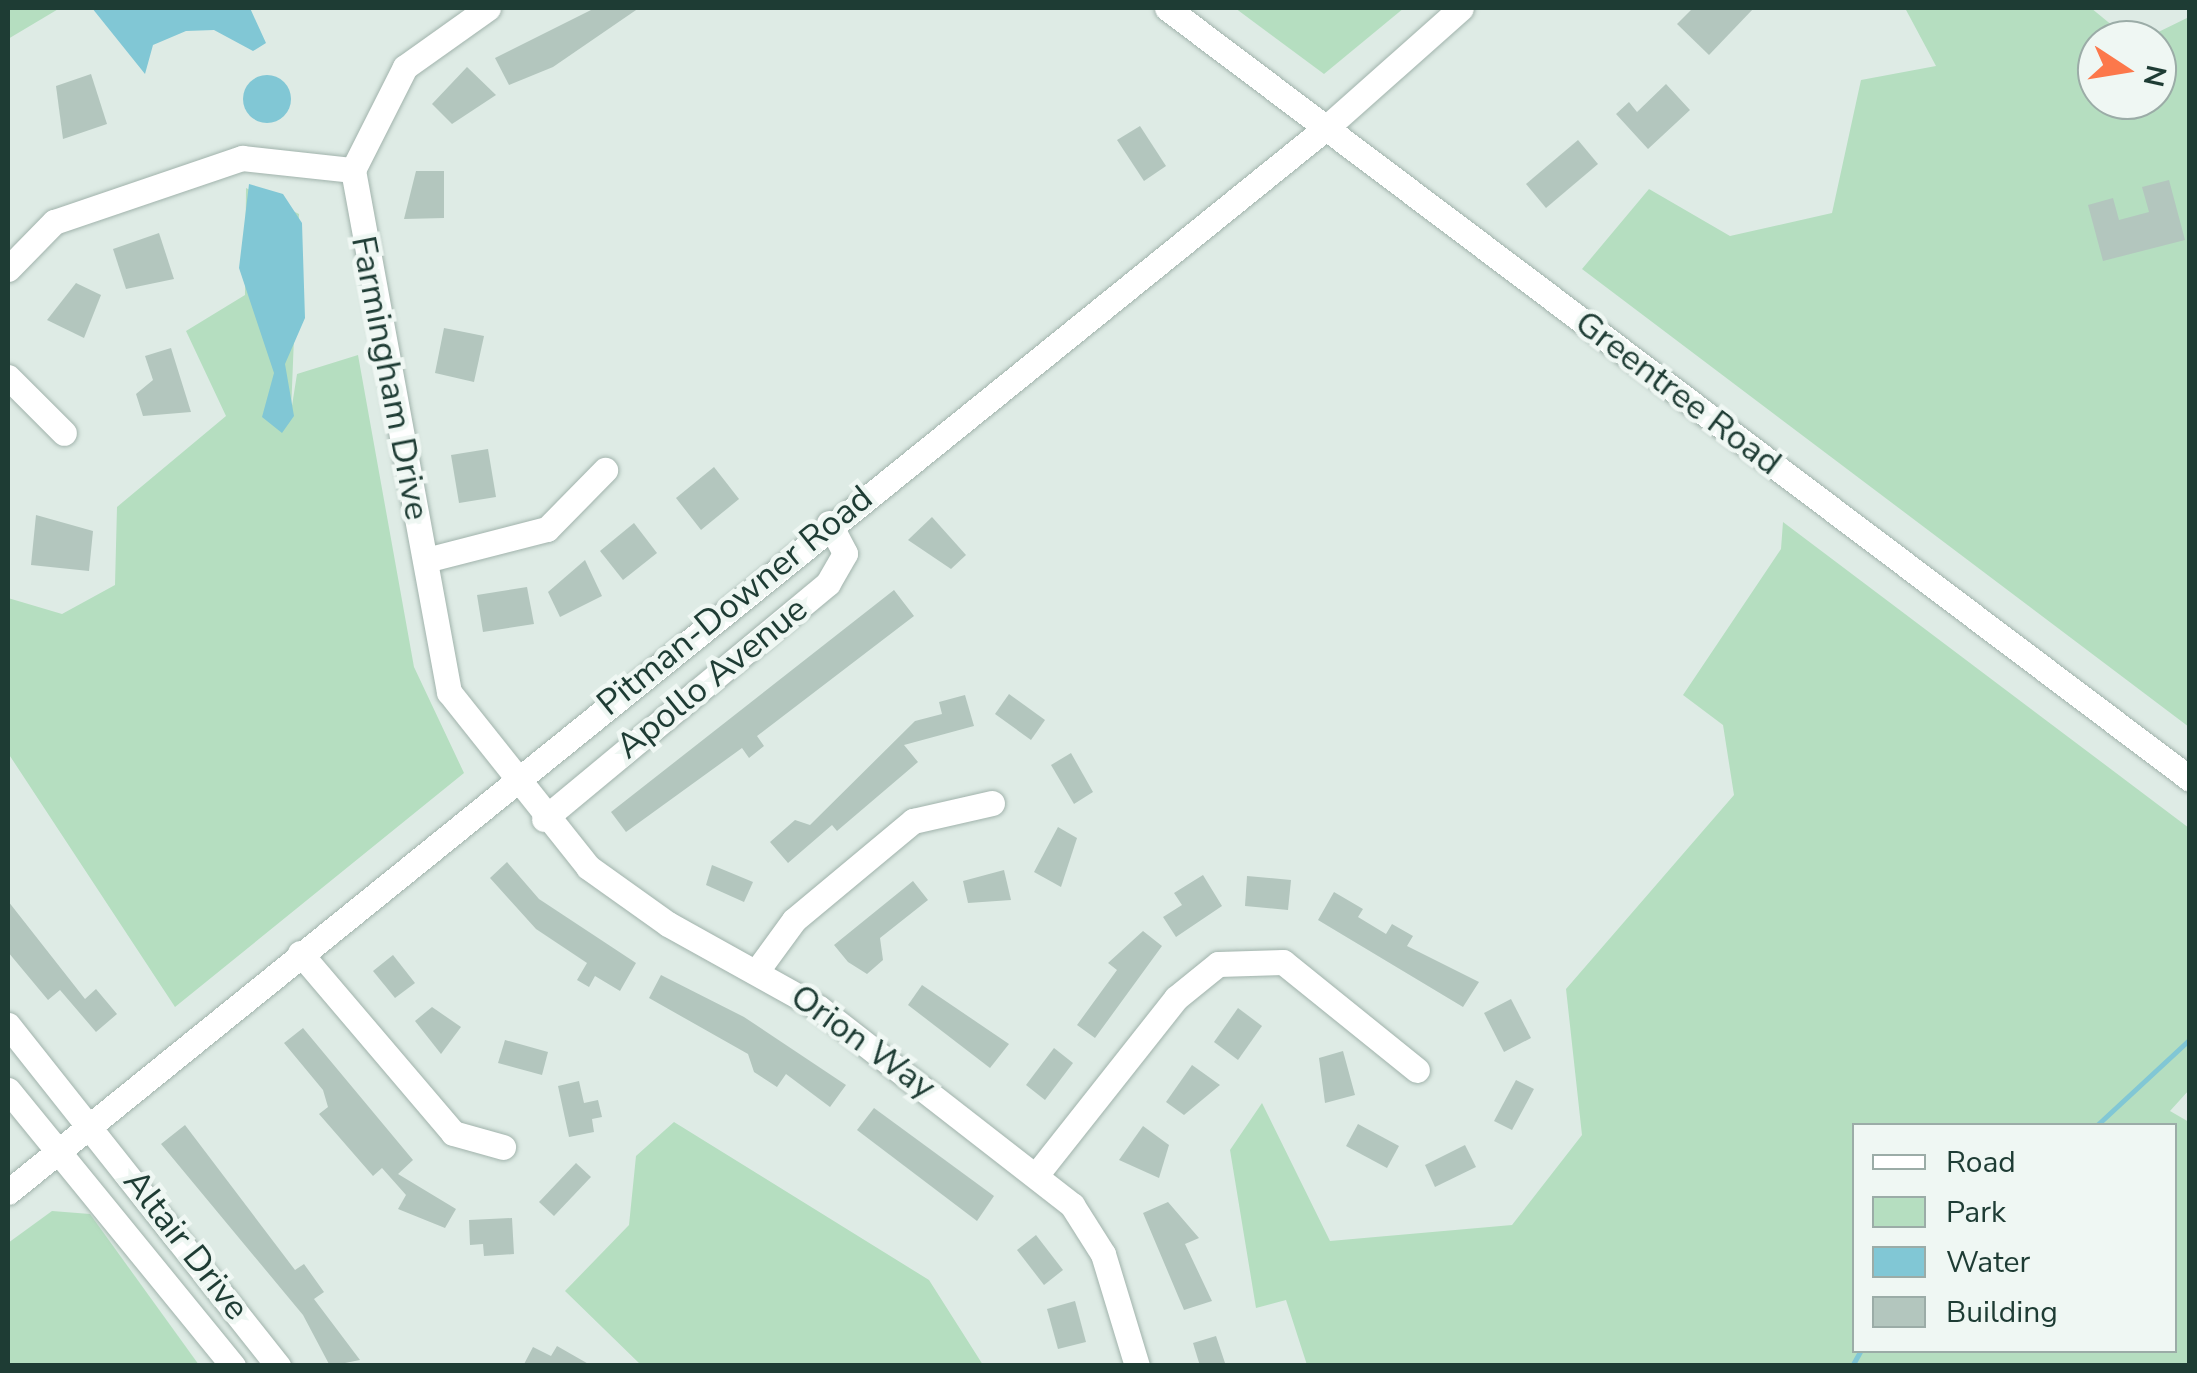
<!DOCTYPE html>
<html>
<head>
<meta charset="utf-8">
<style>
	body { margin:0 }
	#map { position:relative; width:2197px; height:1373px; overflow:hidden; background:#deebe5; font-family:"Nunito Sans",sans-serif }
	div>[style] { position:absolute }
	.green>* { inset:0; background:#b5dec0 }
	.water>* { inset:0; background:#81c7d5 }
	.round { border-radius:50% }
	.stream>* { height:5px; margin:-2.5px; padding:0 2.5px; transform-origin:2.5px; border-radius:2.5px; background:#81c7d5 }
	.building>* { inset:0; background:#b3c6be }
	.roads { filter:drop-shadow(0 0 2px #a1b3ac) drop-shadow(0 0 2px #a1b3ac) }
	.minor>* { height:25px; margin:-12.5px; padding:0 12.5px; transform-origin:12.5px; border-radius:12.5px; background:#fff }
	span { translate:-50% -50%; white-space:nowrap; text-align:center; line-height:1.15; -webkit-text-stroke:9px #eff7f3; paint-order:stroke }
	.street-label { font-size:35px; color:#1e3c34 }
	.frame { position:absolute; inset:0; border:10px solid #1e3c34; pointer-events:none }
	.legend { position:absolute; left:1852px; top:1123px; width:325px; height:230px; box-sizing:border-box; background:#eff7f3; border:2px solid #9baca7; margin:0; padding:12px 18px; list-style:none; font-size:30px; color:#1e3c34 }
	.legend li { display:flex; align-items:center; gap:20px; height:50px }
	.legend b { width:50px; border:2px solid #9baca7 }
	.north { position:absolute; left:2077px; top:20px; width:100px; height:100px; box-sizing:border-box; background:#eff7f3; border:2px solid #9baca7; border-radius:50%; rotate:102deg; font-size:28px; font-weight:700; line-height:40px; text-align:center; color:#1e3c34 }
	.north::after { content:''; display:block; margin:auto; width:35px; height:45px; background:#fc784b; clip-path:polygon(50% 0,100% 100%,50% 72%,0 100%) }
</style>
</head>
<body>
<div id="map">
	<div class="green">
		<i style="clip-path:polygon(8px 8px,60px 8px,8px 39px)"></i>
		<i style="clip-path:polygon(1235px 8px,1404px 8px,1324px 74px)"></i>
		<i style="clip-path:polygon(1905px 8px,2091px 8px,2130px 40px,2097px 40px,2097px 100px,2157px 100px,2157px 40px,2142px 40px,2189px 17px,2189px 727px,1582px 269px,1649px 189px,1730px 236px,1832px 213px,1861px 80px,1936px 66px)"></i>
		<i style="clip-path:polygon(246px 188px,299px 214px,291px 412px,297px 374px,358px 355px,414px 667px,464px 773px,175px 1007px,8px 753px,8px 598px,62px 614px,115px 585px,117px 507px,226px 416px,186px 331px,245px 295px)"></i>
		<i style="clip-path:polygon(evenodd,1783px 522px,2189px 828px,2189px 1090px,2170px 1111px,2189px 1122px,2189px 1365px,1307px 1365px,1286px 1300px,1256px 1308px,1230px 1150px,1262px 1103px,1330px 1241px,1512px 1225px,1582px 1135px,1566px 989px,1734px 795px,1723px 725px,1683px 695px,1781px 549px,1783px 522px,1854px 1126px,2174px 1126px,2174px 1350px,1854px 1350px,1854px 1126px)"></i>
		<i style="clip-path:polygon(674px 1122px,929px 1280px,983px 1365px,641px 1365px,565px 1291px,629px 1225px,636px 1156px)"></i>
		<i style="clip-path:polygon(52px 1211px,90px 1214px,199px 1365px,8px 1365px,8px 1243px)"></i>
	</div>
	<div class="water">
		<i style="clip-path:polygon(92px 8px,250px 8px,266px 43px,253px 51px,214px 30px,186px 31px,153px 45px,145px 74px)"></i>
		<i class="round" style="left:243px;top:75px;width:48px;height:48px"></i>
		<i style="clip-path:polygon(249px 184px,283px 194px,302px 223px,305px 318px,285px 364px,294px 416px,282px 433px,262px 417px,274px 373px,239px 268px)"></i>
	</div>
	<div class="stream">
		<i style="left:2096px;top:1126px;width:128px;rotate:-42.8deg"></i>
		<i style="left:1852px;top:1366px;width:18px;rotate:-61deg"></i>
	</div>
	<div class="building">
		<i style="clip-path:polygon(595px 8px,639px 8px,553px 67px,509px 85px,495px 58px)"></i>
		<i style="clip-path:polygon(1693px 8px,1754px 8px,1709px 55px,1677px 24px)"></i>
		<i style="clip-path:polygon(467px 67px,496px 95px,452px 124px,432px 104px)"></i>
		<i style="clip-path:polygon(91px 74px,107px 124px,63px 139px,56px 86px)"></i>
		<i style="clip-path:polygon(1666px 84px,1690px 110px,1648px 149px,1616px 114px,1629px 102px,1637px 112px)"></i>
		<i style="clip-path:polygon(1140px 126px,1166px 166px,1144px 181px,1117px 140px)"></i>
		<i style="clip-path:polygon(1578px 140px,1598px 164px,1546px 208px,1526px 184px)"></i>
		<i style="clip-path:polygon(416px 171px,444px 171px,444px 218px,404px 219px)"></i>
		<i style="clip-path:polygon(2169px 180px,2185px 240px,2103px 261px,2088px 205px,2113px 198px,2119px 220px,2149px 212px,2142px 187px)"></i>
		<i style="clip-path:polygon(159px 233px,174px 279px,126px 289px,113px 249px)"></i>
		<i style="clip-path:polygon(76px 283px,101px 295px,84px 338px,47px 320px)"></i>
		<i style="clip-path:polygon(444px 328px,484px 336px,474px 382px,435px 373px)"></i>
		<i style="clip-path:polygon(171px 348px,191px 412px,143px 416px,136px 394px,153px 380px,145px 356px)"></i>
		<i style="clip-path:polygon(488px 449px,496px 497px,459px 503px,451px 455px)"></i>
		<i style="clip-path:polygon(714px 467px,739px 499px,701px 530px,676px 498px)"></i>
		<i style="clip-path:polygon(36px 515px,93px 531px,89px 571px,31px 565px)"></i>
		<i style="clip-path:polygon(932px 517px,966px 555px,951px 569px,908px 540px)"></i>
		<i style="clip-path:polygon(634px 523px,657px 553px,623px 580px,600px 551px)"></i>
		<i style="clip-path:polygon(585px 560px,602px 596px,560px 617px,548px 592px)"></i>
		<i style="clip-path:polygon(527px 587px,534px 624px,483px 632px,477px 595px)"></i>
		<i style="clip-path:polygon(894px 590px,914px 616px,757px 736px,764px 746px,749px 758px,742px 748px,626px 832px,611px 812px)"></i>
		<i style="clip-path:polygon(1009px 694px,1045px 720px,1031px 740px,995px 714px)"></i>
		<i style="clip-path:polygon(965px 695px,974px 726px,904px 745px,918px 762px,837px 831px,832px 825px,788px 863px,770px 842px,795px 820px,810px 825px,915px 721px,942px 714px,939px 702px)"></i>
		<i style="clip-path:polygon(1071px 753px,1093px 792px,1074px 804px,1051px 765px)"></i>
		<i style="clip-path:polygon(1058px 827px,1077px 838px,1061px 887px,1034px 872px)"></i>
		<i style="clip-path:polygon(507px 862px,539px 899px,636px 963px,620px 991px,595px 976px,589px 987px,577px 980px,587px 963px,536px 929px,490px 878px)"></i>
		<i style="clip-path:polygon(712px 865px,753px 882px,744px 902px,706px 885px)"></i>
		<i style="clip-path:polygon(1004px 870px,1011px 900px,968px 903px,963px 881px)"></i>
		<i style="clip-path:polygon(1203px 875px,1222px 906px,1176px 937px,1163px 917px,1182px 905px,1174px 893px)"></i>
		<i style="clip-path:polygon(1247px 876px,1291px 880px,1288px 910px,1245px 906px)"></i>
		<i style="clip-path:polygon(913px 881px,928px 900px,880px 938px,883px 960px,867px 974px,848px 962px,834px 945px)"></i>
		<i style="clip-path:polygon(1334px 892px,1363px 909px,1358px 917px,1386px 934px,1392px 924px,1413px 936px,1407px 946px,1479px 982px,1463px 1007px,1318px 920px)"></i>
		<i style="clip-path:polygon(8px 901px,85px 999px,96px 989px,117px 1014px,96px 1032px,60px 990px,48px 1000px,8px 952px)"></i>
		<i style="clip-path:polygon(1143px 931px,1162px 946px,1095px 1038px,1077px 1025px,1117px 970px,1108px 963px)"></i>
		<i style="clip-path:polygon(393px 955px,415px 983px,395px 998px,373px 971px)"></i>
		<i style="clip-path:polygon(661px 975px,744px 1017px,846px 1085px,830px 1107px,786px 1074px,777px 1087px,754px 1072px,748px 1054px,649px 998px)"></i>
		<i style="clip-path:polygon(922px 985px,1009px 1044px,990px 1068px,908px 1005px)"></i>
		<i style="clip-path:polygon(1511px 999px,1531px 1038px,1504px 1052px,1484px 1013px)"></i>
		<i style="clip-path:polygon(432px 1007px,461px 1027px,441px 1054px,415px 1021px)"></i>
		<i style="clip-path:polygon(1238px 1008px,1262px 1026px,1238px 1060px,1214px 1042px)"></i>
		<i style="clip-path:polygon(303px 1028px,413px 1160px,398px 1174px,456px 1209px,445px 1228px,398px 1209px,406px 1195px,382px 1168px,373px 1176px,319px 1114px,328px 1107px,323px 1090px,284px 1043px)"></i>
		<i style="clip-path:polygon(505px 1040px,548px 1052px,542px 1075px,498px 1063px)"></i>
		<i style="clip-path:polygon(1054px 1048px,1073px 1063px,1045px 1100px,1026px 1085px)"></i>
		<i style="clip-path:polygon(1343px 1051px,1355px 1095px,1325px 1103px,1319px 1058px)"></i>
		<i style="clip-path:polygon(1192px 1065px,1220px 1085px,1184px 1115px,1166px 1102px)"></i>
		<i style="clip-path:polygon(1516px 1080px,1534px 1089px,1512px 1130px,1494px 1121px)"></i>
		<i style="clip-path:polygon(579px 1081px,584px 1103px,598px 1100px,602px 1117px,592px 1119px,594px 1132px,569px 1137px,558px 1086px)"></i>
		<i style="clip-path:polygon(874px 1108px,994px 1196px,977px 1221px,857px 1130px)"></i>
		<i style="clip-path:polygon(1358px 1124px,1399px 1146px,1387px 1168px,1346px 1146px)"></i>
		<i style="clip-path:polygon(185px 1125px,295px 1270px,304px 1264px,324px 1292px,314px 1299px,360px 1360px,330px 1366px,303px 1315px,161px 1144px)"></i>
		<i style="clip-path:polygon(1143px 1126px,1169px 1145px,1159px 1178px,1119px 1160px)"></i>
		<i style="clip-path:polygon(1465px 1145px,1476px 1167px,1435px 1187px,1425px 1165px)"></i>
		<i style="clip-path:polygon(576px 1163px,591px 1177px,554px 1216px,539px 1202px)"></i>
		<i style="clip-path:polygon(1168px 1202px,1199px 1238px,1185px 1244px,1212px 1301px,1184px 1310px,1143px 1213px)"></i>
		<i style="clip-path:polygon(512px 1218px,514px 1254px,484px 1256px,483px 1244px,470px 1245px,469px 1220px)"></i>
		<i style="clip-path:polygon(1036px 1235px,1063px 1270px,1044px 1285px,1017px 1250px)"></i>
		<i style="clip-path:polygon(1075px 1301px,1086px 1342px,1058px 1349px,1047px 1309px)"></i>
		<i style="clip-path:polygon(1216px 1336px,1226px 1366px,1200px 1366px,1193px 1343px)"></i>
		<i style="clip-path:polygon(557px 1346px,592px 1366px,523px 1366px,533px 1347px,551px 1356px)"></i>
	</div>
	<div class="roads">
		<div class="minor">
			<i style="left:488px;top:8px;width:102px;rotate:144.6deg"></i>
			<i style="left:405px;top:67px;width:115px;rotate:116.8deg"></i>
			<i style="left:353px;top:170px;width:531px;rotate:79.58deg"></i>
			<i style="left:449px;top:692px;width:223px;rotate:51.5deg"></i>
			<i style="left:588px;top:867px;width:98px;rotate:35.5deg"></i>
			<i style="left:668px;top:924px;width:173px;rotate:29.1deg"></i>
			<i style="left:819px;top:1008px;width:321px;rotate:37.9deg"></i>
			<i style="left:1072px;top:1205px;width:58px;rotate:57.7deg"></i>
			<i style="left:1103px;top:1254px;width:117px;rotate:73.1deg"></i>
			<i style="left:1167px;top:8px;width:1281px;rotate:37deg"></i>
			<i style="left:8px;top:269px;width:66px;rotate:-45.6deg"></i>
			<i style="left:54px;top:222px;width:199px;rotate:-18.8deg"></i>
			<i style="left:242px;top:158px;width:112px;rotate:6.2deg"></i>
			<i style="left:8px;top:377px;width:79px;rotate:45deg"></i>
			<i style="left:426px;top:560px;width:125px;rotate:-14.4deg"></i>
			<i style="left:547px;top:529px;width:83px;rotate:-45.5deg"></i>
			<i style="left:544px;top:819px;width:369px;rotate:-39.7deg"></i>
			<i style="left:828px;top:583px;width:34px;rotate:-60deg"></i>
			<i style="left:845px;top:553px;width:34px;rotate:-118deg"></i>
			<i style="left:300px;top:953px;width:236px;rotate:49.6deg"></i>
			<i style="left:453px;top:1133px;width:52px;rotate:15.6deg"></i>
			<i style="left:759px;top:968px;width:59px;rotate:-53.9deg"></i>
			<i style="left:794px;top:920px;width:155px;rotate:-39.8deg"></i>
			<i style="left:913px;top:821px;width:81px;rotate:-12.8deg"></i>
			<i style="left:8px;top:1025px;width:435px;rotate:51.6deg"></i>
			<i style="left:8px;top:1090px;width:356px;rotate:50.8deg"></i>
			<i style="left:1037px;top:1174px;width:224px;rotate:-51.7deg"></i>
			<i style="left:1176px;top:998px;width:54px;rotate:-39deg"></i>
			<i style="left:1218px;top:964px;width:65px;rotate:-1.8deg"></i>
			<i style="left:1283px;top:962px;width:172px;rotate:38.9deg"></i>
			<i style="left:8px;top:1192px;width:1695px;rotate:-38.92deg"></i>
			<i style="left:1327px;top:127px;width:179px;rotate:-41.6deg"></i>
		</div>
	</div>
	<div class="street-label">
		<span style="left:390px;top:378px;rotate:79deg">Farmingham Drive</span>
		<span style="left:1678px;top:393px;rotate:37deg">Greentree Road</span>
		<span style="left:735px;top:601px;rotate:-39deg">Pitman-Downer Road</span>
		<span style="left:712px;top:678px;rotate:-39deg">Apollo Avenue</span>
		<span style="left:863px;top:1042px;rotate:36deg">Orion Way</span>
		<span style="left:186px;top:1245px;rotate:52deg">Altair Drive</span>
	</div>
	<div class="frame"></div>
	<ul class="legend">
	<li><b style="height:12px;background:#fff"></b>Road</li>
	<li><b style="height:28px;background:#b5dec0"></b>Park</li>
	<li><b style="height:28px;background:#81c7d5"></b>Water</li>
	<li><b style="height:28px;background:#b3c6be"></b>Building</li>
	</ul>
	<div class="north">N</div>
</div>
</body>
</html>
